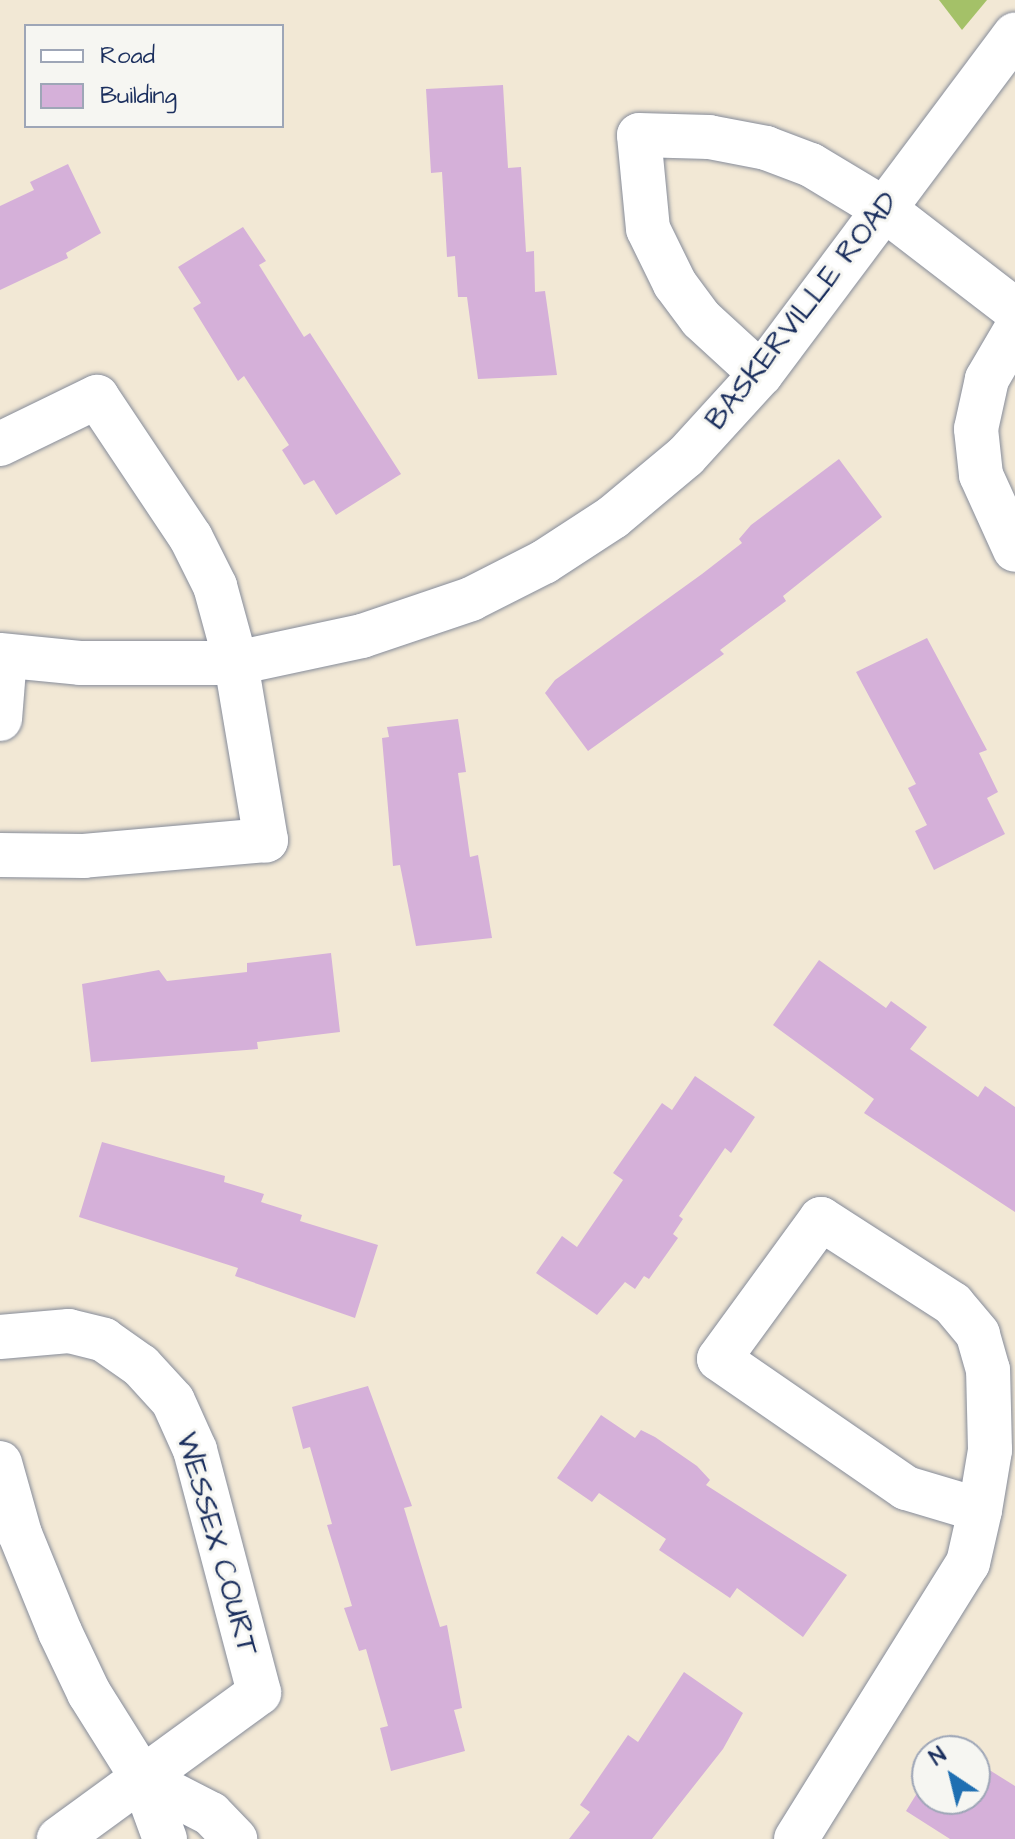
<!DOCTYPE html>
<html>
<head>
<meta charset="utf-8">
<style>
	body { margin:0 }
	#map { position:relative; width:1015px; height:1839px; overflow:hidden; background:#f2e8d5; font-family:"Architects Daughter",sans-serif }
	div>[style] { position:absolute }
	.green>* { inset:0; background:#a4c168 }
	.building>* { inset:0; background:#d5b0d9 }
	.roads { filter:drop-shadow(0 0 2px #868c9a) drop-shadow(0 0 2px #868c9a) }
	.minor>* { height:44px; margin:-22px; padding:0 22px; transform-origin:22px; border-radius:22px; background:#fff }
	.tertiary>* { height:44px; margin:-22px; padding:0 22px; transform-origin:22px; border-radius:22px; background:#fff }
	span { translate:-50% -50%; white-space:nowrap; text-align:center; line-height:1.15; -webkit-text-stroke:6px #f6f6f2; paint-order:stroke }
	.street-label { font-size:30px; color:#1b2f5e }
	.legend { position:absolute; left:24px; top:24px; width:260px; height:104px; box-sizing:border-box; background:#f6f6f2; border:2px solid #9ea6b7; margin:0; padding:10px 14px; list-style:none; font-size:24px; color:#1b2f5e }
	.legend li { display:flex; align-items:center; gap:16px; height:40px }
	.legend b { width:40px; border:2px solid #9ea6b7 }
	.north { position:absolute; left:911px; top:1735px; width:80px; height:80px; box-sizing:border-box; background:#f6f6f2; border:2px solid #9ea6b7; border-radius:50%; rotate:325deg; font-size:22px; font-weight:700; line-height:32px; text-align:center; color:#1b2f5e }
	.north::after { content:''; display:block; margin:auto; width:28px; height:36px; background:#1f6fb2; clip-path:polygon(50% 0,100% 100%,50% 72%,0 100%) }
</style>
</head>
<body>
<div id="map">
	<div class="green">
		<i style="clip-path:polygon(939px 0,987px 0,962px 30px)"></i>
	</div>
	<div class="building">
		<i style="clip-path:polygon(503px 85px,508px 168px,521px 167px,526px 252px,534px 251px,535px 292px,545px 291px,557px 375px,478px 379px,467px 297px,458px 297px,455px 256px,447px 257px,442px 172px,431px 173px,426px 89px)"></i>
		<i style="clip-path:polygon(68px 164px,101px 233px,66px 253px,68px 258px,0 290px,0 206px,34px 190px,30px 182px)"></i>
		<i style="clip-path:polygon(243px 227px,266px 261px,259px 265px,304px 337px,310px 333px,401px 474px,336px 515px,314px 480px,304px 485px,282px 450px,289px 445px,244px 376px,238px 381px,193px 308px,201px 303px,178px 267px)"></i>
		<i style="clip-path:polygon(839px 459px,882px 517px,783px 596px,786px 601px,720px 650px,724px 654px,588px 751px,545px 693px,555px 680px,702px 574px,742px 543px,739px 539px,751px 525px)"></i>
		<i style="clip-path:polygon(927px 638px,987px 750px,979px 753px,998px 792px,987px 798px,1005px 834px,934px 870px,915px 831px,927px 825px,908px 788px,916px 784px,856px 672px)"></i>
		<i style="clip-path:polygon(458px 719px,466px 772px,458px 773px,470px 857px,478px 855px,492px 938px,416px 946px,400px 865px,393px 866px,382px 738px,389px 737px,387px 727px)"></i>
		<i style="clip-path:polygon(331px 953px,340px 1032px,257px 1042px,258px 1049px,91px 1062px,82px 984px,159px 970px,167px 981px,247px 972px,247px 963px)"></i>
		<i style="clip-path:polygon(819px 960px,886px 1008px,891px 1001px,927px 1027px,910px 1049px,978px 1097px,985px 1086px,1015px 1107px,1015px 1212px,864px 1113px,874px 1099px,773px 1025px)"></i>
		<i style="clip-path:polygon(695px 1076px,755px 1117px,731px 1153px,725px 1148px,679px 1216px,683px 1219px,673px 1234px,678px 1238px,649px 1279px,644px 1276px,635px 1289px,625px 1282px,597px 1315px,536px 1273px,562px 1236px,577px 1247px,623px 1180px,613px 1173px,662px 1103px,672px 1110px)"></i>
		<i style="clip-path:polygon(102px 1142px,225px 1176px,224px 1182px,264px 1194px,261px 1202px,302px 1215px,300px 1221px,378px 1245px,355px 1318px,235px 1276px,238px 1268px,79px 1217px)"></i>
		<i style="clip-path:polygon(368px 1386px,412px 1506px,404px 1508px,440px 1627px,447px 1625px,462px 1708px,454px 1710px,465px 1751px,391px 1771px,380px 1728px,388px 1726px,366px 1649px,359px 1651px,344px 1608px,352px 1606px,327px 1525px,332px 1524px,310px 1447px,303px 1449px,292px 1407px)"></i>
		<i style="clip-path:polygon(601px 1415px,635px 1438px,641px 1430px,655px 1437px,697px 1466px,710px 1480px,706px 1485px,847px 1575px,803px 1637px,737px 1588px,730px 1598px,659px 1550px,666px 1539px,599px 1493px,592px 1502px,557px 1478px)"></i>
		<i style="clip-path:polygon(684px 1672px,743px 1713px,723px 1749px,652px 1839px,569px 1839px,590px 1812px,580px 1805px,628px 1735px,638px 1742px)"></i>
		<i style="clip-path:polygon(975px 1761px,1015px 1786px,1015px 1839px,950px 1839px,906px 1811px,927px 1777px,927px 1799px,975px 1799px)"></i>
	</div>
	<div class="roads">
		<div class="minor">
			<i style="left:1015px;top:331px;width:56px;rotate:120.3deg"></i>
			<i style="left:987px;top:379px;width:51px;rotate:102.4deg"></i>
			<i style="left:976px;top:429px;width:46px;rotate:83.8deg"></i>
			<i style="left:981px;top:475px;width:82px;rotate:65.6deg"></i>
			<i style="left:761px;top:374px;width:81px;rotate:-137.5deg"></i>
			<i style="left:701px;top:319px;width:44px;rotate:-126.6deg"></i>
			<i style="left:675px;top:284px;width:61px;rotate:-116.1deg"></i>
			<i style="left:648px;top:229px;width:94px;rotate:-95.5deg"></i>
			<i style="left:639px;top:135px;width:70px;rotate:1.6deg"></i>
			<i style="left:709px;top:137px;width:58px;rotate:10.9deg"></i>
			<i style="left:766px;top:148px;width:48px;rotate:20.7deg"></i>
			<i style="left:811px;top:165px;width:85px;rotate:31.1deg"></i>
			<i style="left:884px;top:209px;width:165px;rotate:37.6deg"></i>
			<i style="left:0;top:444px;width:108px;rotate:-25.9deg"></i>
			<i style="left:97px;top:397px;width:169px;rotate:56.3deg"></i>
			<i style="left:191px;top:538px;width:54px;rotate:63.4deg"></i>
			<i style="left:215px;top:586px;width:80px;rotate:74.7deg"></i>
			<i style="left:236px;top:663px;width:180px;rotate:80.4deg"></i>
			<i style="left:266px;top:840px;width:183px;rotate:175deg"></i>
			<i style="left:84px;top:856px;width:84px;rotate:-179.3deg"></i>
			<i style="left:0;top:655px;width:80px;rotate:5.7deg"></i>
			<i style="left:80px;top:663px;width:156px"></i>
			<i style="left:236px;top:663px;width:129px;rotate:-12.1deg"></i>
			<i style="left:362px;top:636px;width:115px;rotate:-18.7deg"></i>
			<i style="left:471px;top:599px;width:82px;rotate:-26.9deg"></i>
			<i style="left:544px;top:562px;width:82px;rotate:-33.1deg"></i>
			<i style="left:613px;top:517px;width:95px;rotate:-39.9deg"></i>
			<i style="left:686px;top:456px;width:111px;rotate:-47.6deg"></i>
			<i style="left:761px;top:374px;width:424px;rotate:-53.2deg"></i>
			<i style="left:0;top:719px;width:62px;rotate:-85.4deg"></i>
			<i style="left:0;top:1337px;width:69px;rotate:-5deg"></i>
			<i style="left:69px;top:1331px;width:36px;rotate:14deg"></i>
			<i style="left:104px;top:1340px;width:45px;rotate:35.1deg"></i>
			<i style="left:141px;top:1366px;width:47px;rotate:47.6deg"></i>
			<i style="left:173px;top:1401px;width:54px;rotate:65.8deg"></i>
			<i style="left:195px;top:1450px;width:251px;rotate:75.2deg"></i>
			<i style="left:259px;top:1693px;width:248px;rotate:143.9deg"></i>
			<i style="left:0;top:1463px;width:74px;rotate:74.3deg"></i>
			<i style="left:796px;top:1839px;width:325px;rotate:-58.1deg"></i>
			<i style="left:968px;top:1563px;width:54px;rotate:-77.2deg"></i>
			<i style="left:980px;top:1510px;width:61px;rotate:-80.5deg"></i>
			<i style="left:990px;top:1450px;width:80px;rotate:-91.4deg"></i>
			<i style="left:988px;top:1370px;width:37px;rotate:-106deg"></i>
			<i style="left:978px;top:1334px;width:39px;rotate:-130deg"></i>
			<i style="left:953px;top:1304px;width:157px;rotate:-147.2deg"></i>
			<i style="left:821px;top:1219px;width:173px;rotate:126.1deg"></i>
			<i style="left:719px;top:1359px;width:227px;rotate:34.6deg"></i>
			<i style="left:906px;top:1488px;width:77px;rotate:16.6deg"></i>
		</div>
		<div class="tertiary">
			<i style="left:20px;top:1534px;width:106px;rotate:67.8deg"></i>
			<i style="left:60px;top:1632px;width:68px;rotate:64.6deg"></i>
			<i style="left:89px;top:1693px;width:102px;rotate:57.9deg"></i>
			<i style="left:143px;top:1779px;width:64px;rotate:69.9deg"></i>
			<i style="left:143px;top:1779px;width:76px;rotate:27.2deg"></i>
			<i style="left:211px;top:1814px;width:35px;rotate:46deg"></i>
		</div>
	</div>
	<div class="street-label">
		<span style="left:802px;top:311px;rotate:-52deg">BASKERVILLE ROAD</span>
		<span style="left:217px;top:1544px;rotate:74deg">WESSEX COURT</span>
	</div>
	<ul class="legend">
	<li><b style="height:10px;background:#fff"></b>Road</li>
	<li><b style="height:22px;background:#d5b0d9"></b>Building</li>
	</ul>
	<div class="north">N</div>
</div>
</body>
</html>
